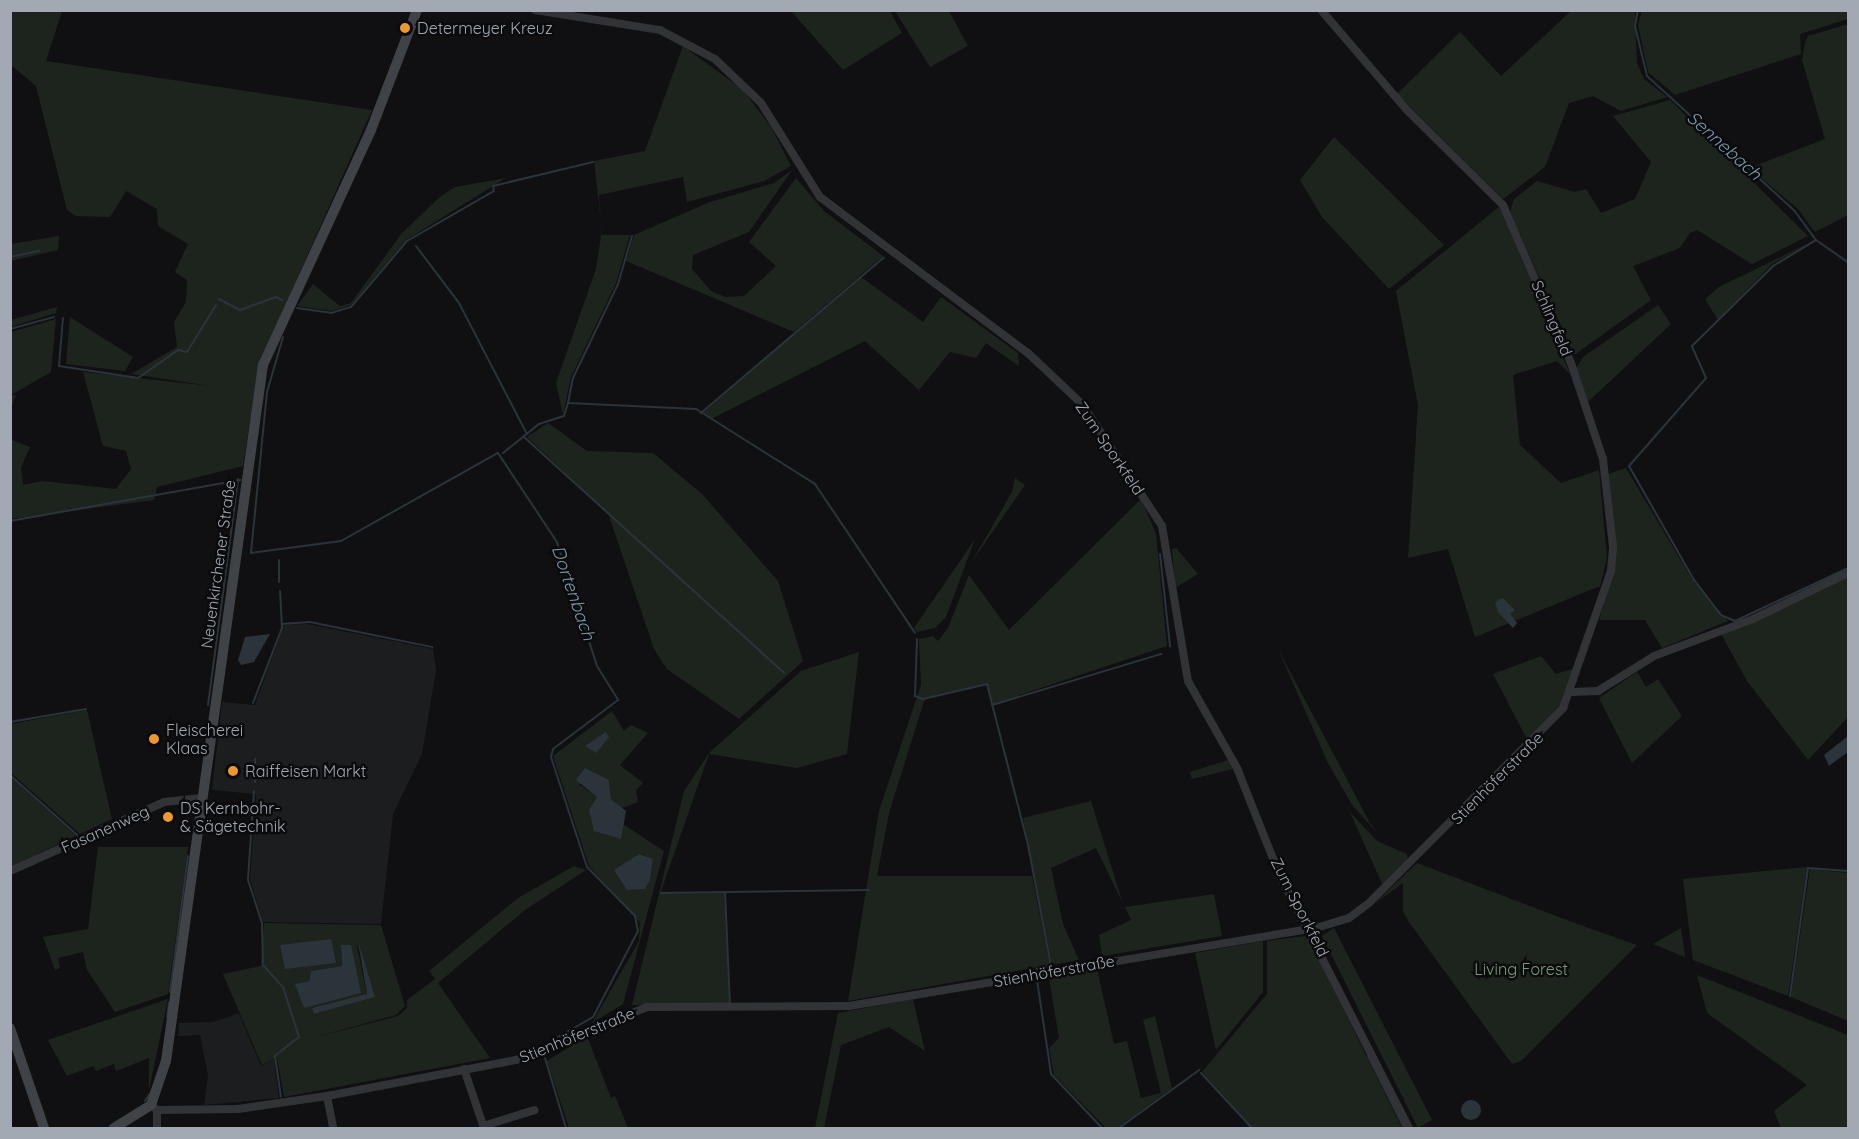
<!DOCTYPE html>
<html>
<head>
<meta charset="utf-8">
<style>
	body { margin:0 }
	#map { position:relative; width:1859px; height:1139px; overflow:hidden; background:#101012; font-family:Quicksand,sans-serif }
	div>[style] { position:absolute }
	.built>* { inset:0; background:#1c1d1f }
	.green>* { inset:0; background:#1d241d }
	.water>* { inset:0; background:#2a343a }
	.round { border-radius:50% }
	.stream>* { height:2px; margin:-1px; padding:0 1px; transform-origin:1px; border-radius:1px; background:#2a343a }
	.street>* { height:8px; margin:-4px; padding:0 4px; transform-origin:4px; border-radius:4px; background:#313336 }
	.secondary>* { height:10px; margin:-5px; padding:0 5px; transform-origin:5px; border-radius:5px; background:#3f4246 }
	.dots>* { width:16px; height:16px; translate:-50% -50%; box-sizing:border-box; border:3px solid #0b0b0d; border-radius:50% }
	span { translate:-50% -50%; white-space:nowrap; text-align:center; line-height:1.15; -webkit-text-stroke:5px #0b0b0d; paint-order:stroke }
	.poi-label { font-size:16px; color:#a2a9b2 }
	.left { translate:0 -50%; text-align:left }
	.street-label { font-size:16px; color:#a2a9b2 }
	.park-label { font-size:16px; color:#7b9d79 }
	.water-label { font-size:18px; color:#799aad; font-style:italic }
	.frame { position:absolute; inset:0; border:12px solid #a2a9b2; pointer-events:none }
</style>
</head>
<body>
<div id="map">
	<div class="built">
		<i style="clip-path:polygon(307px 624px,433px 649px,436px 670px,422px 754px,393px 814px,381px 924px,263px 922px,250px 879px,256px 794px,212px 790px,222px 702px,255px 705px,284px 625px)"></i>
		<i style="clip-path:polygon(239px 1013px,261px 1066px,274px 1059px,279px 1098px,204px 1105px,208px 1076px,200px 1035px,178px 1036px,179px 1023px,213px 1022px)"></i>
	</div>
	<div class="green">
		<i style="clip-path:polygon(1635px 10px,1637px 63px,1644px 79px,1667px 97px,1621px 111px,1593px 96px,1569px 103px,1545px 167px,1503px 199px,1397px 94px,1460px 32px,1501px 76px,1571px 11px)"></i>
		<i style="clip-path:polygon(11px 11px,62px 11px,46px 61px,372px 110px,259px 364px,243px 466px,157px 487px,154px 500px,11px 519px,10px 439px,30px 447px,21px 468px,23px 485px,42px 481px,116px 489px,131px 469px,126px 451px,103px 446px,83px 372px,211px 386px,131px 374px,177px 347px,174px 322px,186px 302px,187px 280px,175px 272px,188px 244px,158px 226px,157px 209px,126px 191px,110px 217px,76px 216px,67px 210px,36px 86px,11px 65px)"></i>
		<i style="clip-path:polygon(791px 11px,890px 11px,902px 33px,843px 70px)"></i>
		<i style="clip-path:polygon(895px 11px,949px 11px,968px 46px,930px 67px)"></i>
		<i style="clip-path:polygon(1642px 11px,1848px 10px,1848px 19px,1800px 34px,1801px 54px,1675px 95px,1648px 72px,1638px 25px)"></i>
		<i style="clip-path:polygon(1848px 24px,1848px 215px,1815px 232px,1797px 208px,1749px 168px,1825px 139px,1802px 60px,1805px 43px,1808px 36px)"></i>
		<i style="clip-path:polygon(683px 46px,743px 90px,771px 127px,791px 166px,764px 181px,687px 202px,683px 177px,599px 195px,602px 235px,630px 235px,616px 283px,571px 377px,563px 415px,556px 383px,596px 269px,602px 230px,594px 161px,645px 151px)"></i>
		<i style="clip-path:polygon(1670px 100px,1808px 236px,1752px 264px,1697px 230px,1690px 233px,1680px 248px,1633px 266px,1651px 300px,1574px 355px,1510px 212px,1514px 199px,1537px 181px,1575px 192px,1586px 189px,1601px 213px,1635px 199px,1651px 162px,1613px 116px)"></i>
		<i style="clip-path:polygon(1334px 137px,1444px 245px,1389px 289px,1322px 217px,1300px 180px)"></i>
		<i style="clip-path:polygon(792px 170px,749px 232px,693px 255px,692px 269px,711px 291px,725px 297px,744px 296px,776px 266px,749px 242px,796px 178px,824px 211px,883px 256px,794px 332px,626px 261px,634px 235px,710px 202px,774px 183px)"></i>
		<i style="clip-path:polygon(506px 178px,406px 240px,351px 305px,332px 311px,297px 306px,313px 284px,340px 306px,351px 303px,402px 233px,440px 197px,455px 187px)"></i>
		<i style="clip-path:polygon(1500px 206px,1570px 374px,1557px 361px,1513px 375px,1520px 445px,1561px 483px,1599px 470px,1607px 558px,1600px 586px,1475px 637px,1448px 549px,1408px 558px,1418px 405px,1396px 291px)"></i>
		<i style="clip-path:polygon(59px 236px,58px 250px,11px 261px,11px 244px)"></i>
		<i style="clip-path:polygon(1813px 241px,1772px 264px,1718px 320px,1705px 299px,1719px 287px)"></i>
		<i style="clip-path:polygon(861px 277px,923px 322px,941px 297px,1018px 353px,1019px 366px,986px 343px,976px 358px,950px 352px,919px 390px,865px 341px,711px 419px,703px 413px)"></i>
		<i style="clip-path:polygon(1658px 305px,1671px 324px,1588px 402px,1576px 369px,1583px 357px)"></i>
		<i style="clip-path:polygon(57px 307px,56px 313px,11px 327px,11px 320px)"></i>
		<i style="clip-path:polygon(70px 317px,133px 357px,125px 371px,66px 364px)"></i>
		<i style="clip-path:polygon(56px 319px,51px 372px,11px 395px,16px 395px,11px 408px,11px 332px)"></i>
		<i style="clip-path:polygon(548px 423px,587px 451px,653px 453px,702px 494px,778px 581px,803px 661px,739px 719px,667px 669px,654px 649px,608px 513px,527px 437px)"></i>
		<i style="clip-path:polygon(1626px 468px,1693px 581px,1728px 621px,1662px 648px,1645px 620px,1599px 620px,1616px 559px,1608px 474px)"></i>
		<i style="clip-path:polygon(1015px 478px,1025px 485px,971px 563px,1012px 492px)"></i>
		<i style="clip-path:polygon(1141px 499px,1156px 534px,1167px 646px,993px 704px,987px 683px,925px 698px,889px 813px,877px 876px,1032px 876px,1050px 965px,848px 1001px,879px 811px,921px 685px,919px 639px,933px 636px,938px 641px,948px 628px,969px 575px,1009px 630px)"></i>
		<i style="clip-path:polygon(975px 539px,946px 617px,935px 628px,917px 632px,914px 628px)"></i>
		<i style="clip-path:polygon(1176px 548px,1198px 574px,1175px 588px,1172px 549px)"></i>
		<i style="clip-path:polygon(1848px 575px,1848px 717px,1808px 760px,1747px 681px,1720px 632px)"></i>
		<i style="clip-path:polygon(1278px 649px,1370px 823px,1380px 836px,1352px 805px,1328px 763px)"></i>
		<i style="clip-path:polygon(859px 652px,847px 754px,797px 768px,709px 754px,660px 894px,724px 893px,729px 1005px,632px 1005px,684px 791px,709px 753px,801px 671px)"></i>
		<i style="clip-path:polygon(1541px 656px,1556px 674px,1575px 668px,1561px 704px,1528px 741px,1493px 674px)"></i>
		<i style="clip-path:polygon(1637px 672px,1646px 687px,1658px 679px,1682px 716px,1632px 763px,1599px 698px)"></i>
		<i style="clip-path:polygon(87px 710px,112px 819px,80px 834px,11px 773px,11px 724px)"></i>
		<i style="clip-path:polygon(evenodd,612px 711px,624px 731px,631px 725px,648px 733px,620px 765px,643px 783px,636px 790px,638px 802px,622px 808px,611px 799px,609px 780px,579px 784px,597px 797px,597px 806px,622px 833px,623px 824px,664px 851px,623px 1004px,592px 1023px,639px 941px,640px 923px,589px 866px,553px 756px,612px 711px,639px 854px,653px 859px,650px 880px,629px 864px,639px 854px)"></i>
		<i style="clip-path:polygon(1228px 760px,1233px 769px,1192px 779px,1190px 772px)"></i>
		<i style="clip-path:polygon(11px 777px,76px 836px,11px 866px,10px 866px)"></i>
		<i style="clip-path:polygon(1091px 801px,1123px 904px,1096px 848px,1051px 868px,1063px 924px,1079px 960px,1052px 965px,1023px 818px)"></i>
		<i style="clip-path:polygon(1350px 812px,1377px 841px,1407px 854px,1408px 862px,1383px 886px)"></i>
		<i style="clip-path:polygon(98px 847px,188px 847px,168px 994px,115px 1012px,87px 970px,83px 952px,58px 958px,60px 968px,55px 970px,43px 937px,88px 929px)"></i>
		<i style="clip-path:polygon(1417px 863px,1580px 925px,1637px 945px,1521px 1061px,1512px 1064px,1411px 925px,1403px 912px,1403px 883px,1373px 905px)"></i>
		<i style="clip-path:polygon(evenodd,574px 866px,586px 870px,525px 910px,438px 983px,490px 1058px,284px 1097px,277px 1057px,262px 1065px,223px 974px,261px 966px,264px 923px,381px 925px,405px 1006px,396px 1015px,308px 1039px,398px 1016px,407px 1008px,407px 1000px,435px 979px,429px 971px,518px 898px,574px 866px,356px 941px,374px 997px,314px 1014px,312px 1008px,367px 995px,356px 941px,574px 866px,341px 945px,361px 993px,295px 984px,309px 981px,311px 971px,342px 966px,341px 945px)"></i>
		<i style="clip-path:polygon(1807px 867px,1788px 996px,1693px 960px,1683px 879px)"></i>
		<i style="clip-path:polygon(1810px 869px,1848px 873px,1848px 1021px,1791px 997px)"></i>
		<i style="clip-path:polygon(1214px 894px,1222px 936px,1102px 956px,1099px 935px,1131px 920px,1125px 907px)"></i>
		<i style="clip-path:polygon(1334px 928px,1432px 1120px,1418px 1128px,1322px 936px)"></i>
		<i style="clip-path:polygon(1681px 928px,1685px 957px,1653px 944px)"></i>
		<i style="clip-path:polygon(1305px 936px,1310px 941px,1402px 1128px,1253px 1128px,1202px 1072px,1267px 994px,1267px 941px)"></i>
		<i style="clip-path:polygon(1263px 941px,1263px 992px,1216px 1050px,1195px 953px)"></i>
		<i style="clip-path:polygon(1097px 969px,1114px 1044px,1127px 1041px,1141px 1098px,1161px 1093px,1143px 1020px,1155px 1016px,1172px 1088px,1117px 1128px,1106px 1128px,1054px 1075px,1049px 1048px,1059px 1038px,1049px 978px)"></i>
		<i style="clip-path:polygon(1697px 975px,1848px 1035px,1848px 1128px,1781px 1128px,1774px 1111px,1807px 1085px,1707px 1013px)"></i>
		<i style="clip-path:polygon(168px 999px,149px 1090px,149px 1058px,116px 1071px,114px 1064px,96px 1071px,93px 1066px,67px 1076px,48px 1040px)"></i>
		<i style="clip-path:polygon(913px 999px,925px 1051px,889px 1027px,841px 1045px,824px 1128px,815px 1128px,838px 1013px)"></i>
		<i style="clip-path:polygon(587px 1036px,611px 1098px,615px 1096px,628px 1128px,569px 1128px,547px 1061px)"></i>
	</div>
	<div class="water">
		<i style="clip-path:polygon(1503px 598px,1515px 610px,1510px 614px,1517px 623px,1513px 628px,1498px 612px,1495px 602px)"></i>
		<i style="clip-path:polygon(270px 634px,254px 662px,241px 665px,238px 660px,245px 637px)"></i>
		<i style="clip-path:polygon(606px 732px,609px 737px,596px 753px,585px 746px)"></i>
		<i style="clip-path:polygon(1848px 736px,1848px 752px,1829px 766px,1824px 755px)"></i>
		<i style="clip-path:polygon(585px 768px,609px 780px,611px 799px,626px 811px,621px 839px,594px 831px,589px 810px,597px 797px,576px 780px)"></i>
		<i style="clip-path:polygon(639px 854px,653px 859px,650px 880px,645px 889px,627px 890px,614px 870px)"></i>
		<i style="clip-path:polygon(331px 939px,336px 963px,285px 969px,280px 945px)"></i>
		<i style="clip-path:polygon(358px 941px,375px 997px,314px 1014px,312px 1008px,367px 994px)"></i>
		<i style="clip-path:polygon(341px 945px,351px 945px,361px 993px,304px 1008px,295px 984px,309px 981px,311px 971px,342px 966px)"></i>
		<i class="round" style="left:1461px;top:1100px;width:20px;height:20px"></i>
	</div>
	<div class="stream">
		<i style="left:1638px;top:10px;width:16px;rotate:101deg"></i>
		<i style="left:1635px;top:26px;width:51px;rotate:76.5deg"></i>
		<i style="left:1647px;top:76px;width:199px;rotate:42.4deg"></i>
		<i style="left:1794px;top:210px;width:37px;rotate:54deg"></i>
		<i style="left:1816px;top:240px;width:39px;rotate:35deg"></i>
		<i style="left:416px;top:246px;width:71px;rotate:53deg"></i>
		<i style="left:459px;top:303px;width:148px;rotate:62.6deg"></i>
		<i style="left:10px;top:257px;width:30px;rotate:-12deg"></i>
		<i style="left:219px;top:299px;width:24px;rotate:28deg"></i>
		<i style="left:240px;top:310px;width:38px;rotate:-20deg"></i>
		<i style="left:276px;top:297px;width:7px;rotate:27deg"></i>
		<i style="left:297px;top:308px;width:34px;rotate:8deg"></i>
		<i style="left:331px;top:313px;width:21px;rotate:-17deg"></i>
		<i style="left:351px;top:307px;width:87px;rotate:-49.7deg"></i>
		<i style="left:407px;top:241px;width:100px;rotate:-29.9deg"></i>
		<i style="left:494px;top:191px;width:5px;rotate:-101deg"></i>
		<i style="left:493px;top:186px;width:103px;rotate:-13.5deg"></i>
		<i style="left:63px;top:318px;width:48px;rotate:94.8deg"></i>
		<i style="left:59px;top:366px;width:80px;rotate:8.6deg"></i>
		<i style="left:138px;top:378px;width:49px;rotate:-35deg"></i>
		<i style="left:178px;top:350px;width:9px;rotate:13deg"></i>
		<i style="left:187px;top:352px;width:55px;rotate:-58.3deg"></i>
		<i style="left:10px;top:329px;width:46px;rotate:-15.3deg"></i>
		<i style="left:283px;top:337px;width:57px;rotate:106.2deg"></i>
		<i style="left:267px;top:392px;width:162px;rotate:95.7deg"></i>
		<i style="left:251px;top:553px;width:91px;rotate:-7.6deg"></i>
		<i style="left:341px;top:541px;width:180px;rotate:-29.3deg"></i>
		<i style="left:498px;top:453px;width:107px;rotate:56.5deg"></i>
		<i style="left:557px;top:542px;width:130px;rotate:72.1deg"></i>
		<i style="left:597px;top:666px;width:40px;rotate:58deg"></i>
		<i style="left:618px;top:700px;width:81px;rotate:143deg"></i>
		<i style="left:553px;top:749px;width:8px;rotate:104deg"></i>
		<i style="left:551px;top:757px;width:116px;rotate:71.9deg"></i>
		<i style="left:587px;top:867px;width:69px;rotate:45.6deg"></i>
		<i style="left:635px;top:916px;width:15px;rotate:79deg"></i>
		<i style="left:638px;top:931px;width:97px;rotate:117.6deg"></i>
		<i style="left:593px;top:1017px;width:40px;rotate:150.3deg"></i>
		<i style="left:568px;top:403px;width:25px;rotate:-79deg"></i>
		<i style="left:573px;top:378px;width:104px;rotate:-64.4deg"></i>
		<i style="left:618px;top:284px;width:50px;rotate:-73.7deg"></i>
		<i style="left:701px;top:413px;width:240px;rotate:-40.4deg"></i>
		<i style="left:524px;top:437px;width:351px;rotate:42.2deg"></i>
		<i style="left:503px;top:453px;width:46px;rotate:-38.9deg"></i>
		<i style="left:539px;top:424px;width:26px;rotate:-18deg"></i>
		<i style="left:564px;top:416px;width:14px;rotate:-73deg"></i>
		<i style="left:568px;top:403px;width:128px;rotate:2.7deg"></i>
		<i style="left:696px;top:409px;width:141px;rotate:32.2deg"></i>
		<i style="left:815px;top:484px;width:179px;rotate:56.1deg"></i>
		<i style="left:10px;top:521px;width:234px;rotate:-10.1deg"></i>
		<i style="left:1160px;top:554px;width:93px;rotate:83.8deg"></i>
		<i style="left:279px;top:560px;width:22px;rotate:90deg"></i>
		<i style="left:1735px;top:621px;width:15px;rotate:-157deg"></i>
		<i style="left:1721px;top:615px;width:44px;rotate:-127.6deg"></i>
		<i style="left:1694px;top:580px;width:131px;rotate:-119.7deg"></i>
		<i style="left:1629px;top:466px;width:117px;rotate:-48.8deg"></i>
		<i style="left:1706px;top:378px;width:35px;rotate:-114deg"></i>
		<i style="left:1692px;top:346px;width:114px;rotate:-44.6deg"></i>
		<i style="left:1773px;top:266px;width:50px;rotate:-31.2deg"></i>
		<i style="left:1735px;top:621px;width:125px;rotate:-25.1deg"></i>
		<i style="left:282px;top:624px;width:28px;rotate:-4deg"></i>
		<i style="left:310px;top:622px;width:125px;rotate:11.6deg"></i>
		<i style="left:917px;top:639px;width:57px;rotate:92deg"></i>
		<i style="left:915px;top:696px;width:9px;rotate:21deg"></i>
		<i style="left:923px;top:699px;width:66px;rotate:-13.2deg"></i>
		<i style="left:987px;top:684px;width:166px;rotate:75.7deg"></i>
		<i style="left:1028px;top:845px;width:123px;rotate:79.2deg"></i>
		<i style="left:1051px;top:966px;width:15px;rotate:169deg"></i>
		<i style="left:253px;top:703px;width:80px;rotate:-68.9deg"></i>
		<i style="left:282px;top:628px;width:37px;rotate:-93deg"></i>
		<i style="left:208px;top:705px;width:228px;rotate:-82.4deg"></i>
		<i style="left:992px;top:705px;width:177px;rotate:-16.8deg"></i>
		<i style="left:10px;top:722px;width:77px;rotate:-9.7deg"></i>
		<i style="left:10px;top:775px;width:90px;rotate:41.8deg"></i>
		<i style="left:255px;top:782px;width:23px;rotate:-90deg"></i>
		<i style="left:254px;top:791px;width:89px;rotate:93.9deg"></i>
		<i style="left:248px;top:880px;width:45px;rotate:72deg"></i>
		<i style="left:262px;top:923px;width:42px;rotate:88.6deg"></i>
		<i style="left:263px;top:965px;width:30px;rotate:48deg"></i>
		<i style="left:283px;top:987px;width:52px;rotate:72.3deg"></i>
		<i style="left:299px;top:1037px;width:31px;rotate:142deg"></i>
		<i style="left:275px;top:1056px;width:41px;rotate:81.7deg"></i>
		<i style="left:725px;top:892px;width:113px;rotate:87.5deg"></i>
		<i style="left:661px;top:893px;width:208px;rotate:-0.8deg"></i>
		<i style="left:1037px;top:980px;width:95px;rotate:81.5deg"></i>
		<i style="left:1051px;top:1074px;width:74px;rotate:46.6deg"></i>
		<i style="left:170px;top:992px;width:137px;rotate:-82.5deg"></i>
		<i style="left:1790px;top:996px;width:129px;rotate:-82deg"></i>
		<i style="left:1808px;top:868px;width:40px;rotate:4.3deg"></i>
		<i style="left:167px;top:1017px;width:15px;rotate:-82deg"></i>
		<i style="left:1368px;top:1056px;width:80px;rotate:63.4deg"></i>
		<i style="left:545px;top:1058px;width:73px;rotate:73.3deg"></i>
		<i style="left:1201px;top:1073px;width:75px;rotate:47.2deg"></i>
		<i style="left:145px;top:1101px;width:11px;rotate:-56deg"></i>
		<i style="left:1119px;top:1128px;width:99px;rotate:-35.9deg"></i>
	</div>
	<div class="street">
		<i style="left:535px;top:10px;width:127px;rotate:9.1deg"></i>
		<i style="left:660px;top:30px;width:62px;rotate:27.8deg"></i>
		<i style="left:715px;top:59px;width:64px;rotate:43.7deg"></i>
		<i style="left:761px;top:103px;width:111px;rotate:57.9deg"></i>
		<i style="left:820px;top:197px;width:260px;rotate:36.9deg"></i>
		<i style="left:1028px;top:353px;width:74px;rotate:43.4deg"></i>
		<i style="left:1082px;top:404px;width:146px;rotate:56.7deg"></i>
		<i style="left:1162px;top:526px;width:157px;rotate:80.5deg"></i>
		<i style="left:1188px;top:681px;width:100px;rotate:60.6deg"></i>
		<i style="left:1237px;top:768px;width:116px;rotate:68.3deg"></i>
		<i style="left:1280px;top:876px;width:283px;rotate:62.9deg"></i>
		<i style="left:1572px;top:692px;width:26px;rotate:-2deg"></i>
		<i style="left:1598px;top:691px;width:66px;rotate:-32deg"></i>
		<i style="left:1654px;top:656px;width:106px;rotate:-20.5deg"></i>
		<i style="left:1753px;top:619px;width:106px;rotate:-25.8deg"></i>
		<i style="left:10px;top:871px;width:169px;rotate:-24.1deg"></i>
		<i style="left:164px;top:802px;width:38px;rotate:-6deg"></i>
		<i style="left:464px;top:1069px;width:62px;rotate:71.3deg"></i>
		<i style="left:327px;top:1096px;width:33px;rotate:79deg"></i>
		<i style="left:151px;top:1105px;width:8px;rotate:40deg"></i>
		<i style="left:157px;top:1110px;width:81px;rotate:-0.7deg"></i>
		<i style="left:238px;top:1109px;width:90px;rotate:-8.3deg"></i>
		<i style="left:327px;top:1096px;width:192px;rotate:-10.8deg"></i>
		<i style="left:516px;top:1060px;width:141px;rotate:-22deg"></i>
		<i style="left:647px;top:1007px;width:202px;rotate:-0.3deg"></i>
		<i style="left:849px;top:1006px;width:473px;rotate:-9.5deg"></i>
		<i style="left:1316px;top:928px;width:34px;rotate:-17deg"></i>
		<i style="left:1349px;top:918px;width:26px;rotate:-37deg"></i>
		<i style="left:1370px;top:902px;width:274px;rotate:-45.1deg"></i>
		<i style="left:1563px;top:708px;width:145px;rotate:-70.7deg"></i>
		<i style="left:1611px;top:571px;width:25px;rotate:-85deg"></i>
		<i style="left:1613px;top:546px;width:88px;rotate:-96.6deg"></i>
		<i style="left:1603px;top:459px;width:101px;rotate:-108.4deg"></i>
		<i style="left:1571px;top:363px;width:172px;rotate:-113.3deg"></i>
		<i style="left:1503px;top:205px;width:136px;rotate:-135.3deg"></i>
		<i style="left:1406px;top:109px;width:130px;rotate:-130.6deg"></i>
		<i style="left:483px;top:1126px;width:54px;rotate:-17.1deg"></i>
		<i style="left:157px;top:1128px;width:18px;rotate:-90deg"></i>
	</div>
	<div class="secondary">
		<i style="left:10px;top:1028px;width:106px;rotate:71.2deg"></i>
		<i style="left:114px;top:1128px;width:44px;rotate:-31.9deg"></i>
		<i style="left:151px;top:1105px;width:46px;rotate:-71.2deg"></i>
		<i style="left:166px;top:1061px;width:703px;rotate:-82.07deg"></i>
		<i style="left:263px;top:365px;width:259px;rotate:-65.3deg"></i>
		<i style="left:371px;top:130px;width:129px;rotate:-69deg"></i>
	</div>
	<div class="dots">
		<i style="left:405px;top:28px;background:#ec982e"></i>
		<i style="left:154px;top:739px;background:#ec982e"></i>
		<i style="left:233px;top:771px;background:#ec982e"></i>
		<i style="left:168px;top:817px;background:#ec982e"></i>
	</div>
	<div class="poi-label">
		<span class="left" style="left:417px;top:28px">Determeyer Kreuz</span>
		<span class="left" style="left:166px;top:739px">Fleischerei<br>Klaas</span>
		<span class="left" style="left:245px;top:771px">Raiffeisen Markt</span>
		<span class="left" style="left:180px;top:817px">DS Kernbohr-<br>&amp; Sägetechnik</span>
	</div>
	<div class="street-label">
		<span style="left:1552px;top:318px;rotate:67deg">Schlingfeld</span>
		<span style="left:1110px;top:448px;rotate:56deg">Zum Sporkfeld</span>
		<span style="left:218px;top:564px;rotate:-82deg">Neuenkirchener Straße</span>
		<span style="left:1497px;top:778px;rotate:-45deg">Stienhöferstraße</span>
		<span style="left:105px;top:829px;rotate:-24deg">Fasanenweg</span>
		<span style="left:1300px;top:907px;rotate:63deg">Zum Sporkfeld</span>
		<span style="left:1054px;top:971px;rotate:-10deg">Stienhöferstraße</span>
		<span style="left:577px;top:1035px;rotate:-22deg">Stienhöferstraße</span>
	</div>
	<div class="park-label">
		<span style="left:1521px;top:969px">Living Forest</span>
	</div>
	<div class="water-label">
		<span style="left:1724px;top:146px;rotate:42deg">Sennebach</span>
		<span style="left:573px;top:593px;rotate:71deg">Dortenbach</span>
	</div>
	<div class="frame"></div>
</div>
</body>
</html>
